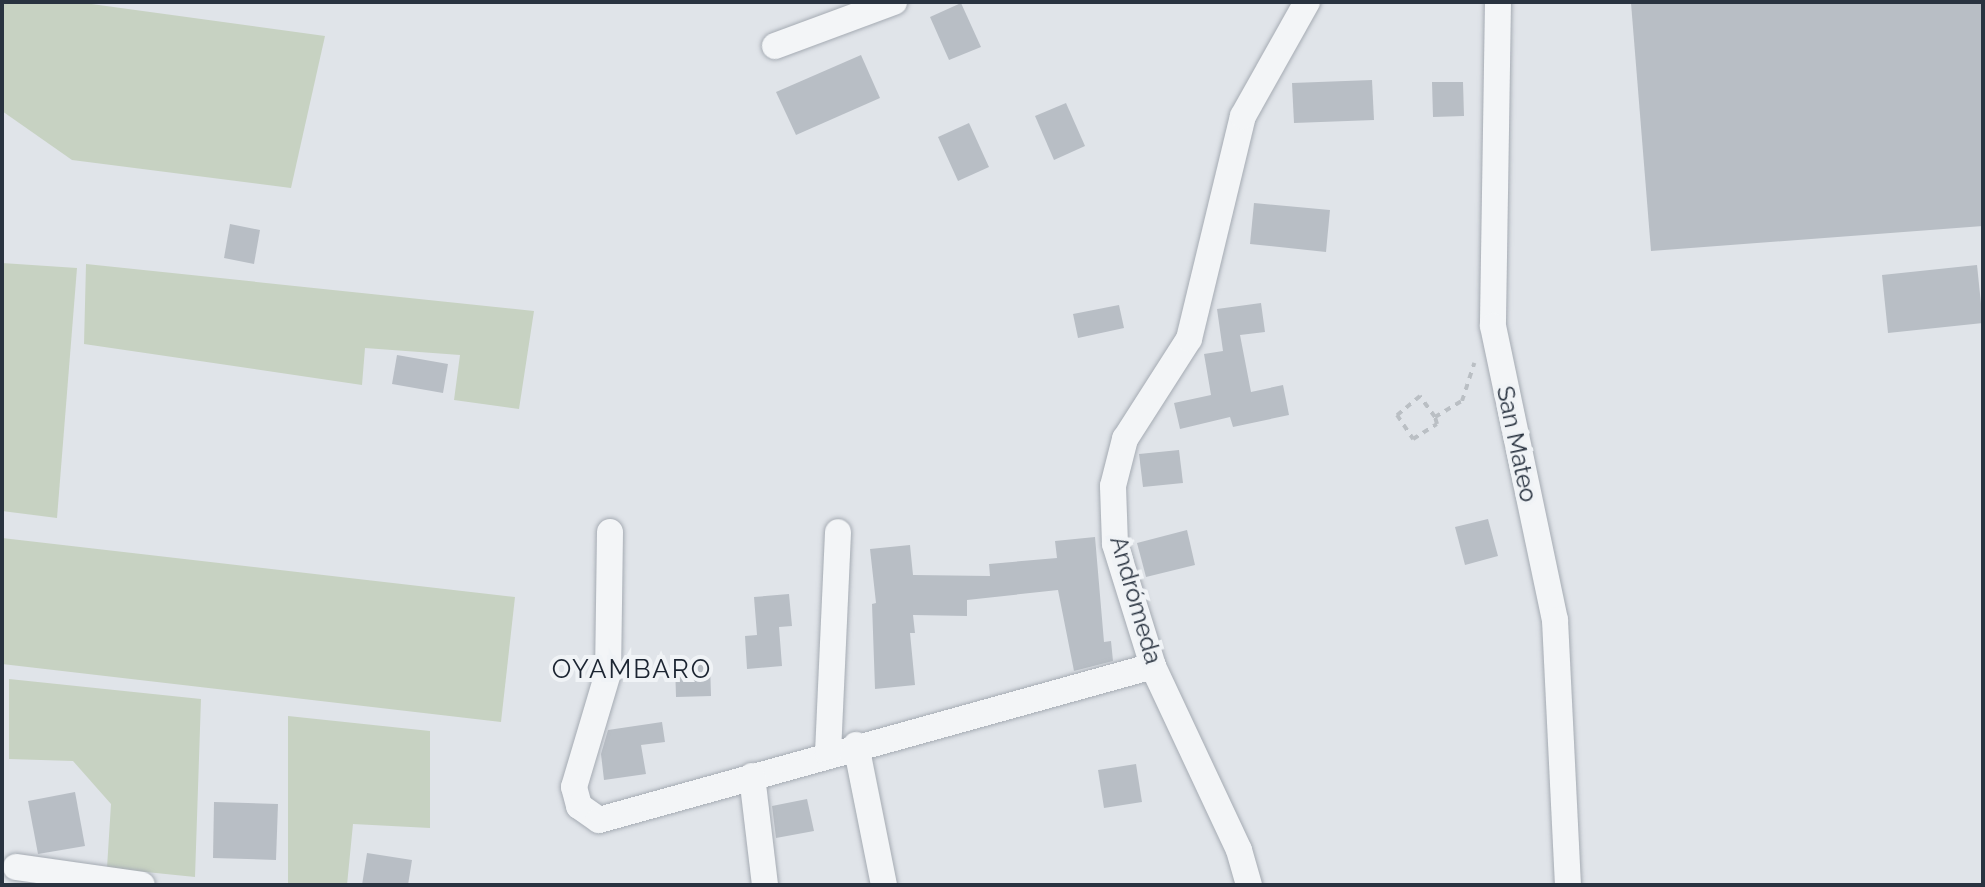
<!DOCTYPE html>
<html>
<head>
<meta charset="utf-8">
<style>
	body { margin:0 }
	#map { position:relative; width:1985px; height:887px; overflow:hidden; background:#e0e4e9; font-family:Raleway,sans-serif }
	div>[style] { position:absolute }
	.green>* { inset:0; background:#c7d2c2 }
	.building>* { inset:0; background:#b8bec5 }
	.path>* { height:4px; margin-top:-2px; transform-origin:0; background:repeating-linear-gradient(90deg,#babfc4 0 6px,transparent 0 12px) }
	.roads { filter:drop-shadow(0 0 2px #a5abb3) drop-shadow(0 0 2px #a5abb3) }
	.minor>* { height:26px; margin:-13px; padding:0 13px; transform-origin:13px; border-radius:13px; background:#f3f5f7 }
	span { translate:-50% -50%; white-space:nowrap; text-align:center; line-height:1.15; -webkit-text-stroke:8px #f0f3f6; paint-order:stroke }
	.street-label { font-size:24px; color:#293340 }
	.neighbourhood-label { font-size:26px; color:#1b2431; letter-spacing:2px }
	.frame { position:absolute; inset:0; border:4px solid #293340; pointer-events:none }
</style>
</head>
<body>
<div id="map">
	<div class="green">
		<i style="clip-path:polygon(2px 2px,77px 2px,325px 36px,291px 188px,72px 160px,2px 111px)"></i>
		<i style="clip-path:polygon(2px 263px,77px 268px,57px 518px,2px 511px)"></i>
		<i style="clip-path:polygon(86px 264px,534px 311px,519px 409px,454px 400px,460px 355px,365px 348px,362px 385px,84px 344px)"></i>
		<i style="clip-path:polygon(2px 538px,515px 597px,501px 722px,2px 664px)"></i>
		<i style="clip-path:polygon(9px 679px,201px 699px,195px 877px,107px 868px,111px 804px,73px 761px,9px 759px)"></i>
		<i style="clip-path:polygon(288px 716px,430px 731px,430px 828px,353px 824px,347px 885px,288px 885px)"></i>
	</div>
	<div class="building">
		<i style="clip-path:polygon(1983px 2px,1983px 226px,1651px 251px,1631px 3px)"></i>
		<i style="clip-path:polygon(961px 3px,981px 47px,949px 60px,930px 17px)"></i>
		<i style="clip-path:polygon(861px 55px,880px 98px,796px 135px,776px 92px)"></i>
		<i style="clip-path:polygon(1372px 80px,1374px 120px,1294px 123px,1292px 83px)"></i>
		<i style="clip-path:polygon(1432px 82px,1463px 82px,1464px 116px,1433px 117px)"></i>
		<i style="clip-path:polygon(1066px 103px,1085px 146px,1054px 160px,1035px 116px)"></i>
		<i style="clip-path:polygon(969px 123px,989px 167px,958px 181px,938px 137px)"></i>
		<i style="clip-path:polygon(1254px 203px,1330px 210px,1326px 252px,1250px 244px)"></i>
		<i style="clip-path:polygon(230px 224px,260px 230px,254px 264px,224px 258px)"></i>
		<i style="clip-path:polygon(1977px 265px,1983px 323px,1888px 333px,1882px 275px)"></i>
		<i style="clip-path:polygon(1261px 303px,1265px 332px,1240px 335px,1251px 392px,1283px 385px,1289px 415px,1233px 427px,1230px 417px,1180px 429px,1174px 403px,1211px 395px,1204px 354px,1223px 351px,1217px 309px)"></i>
		<i style="clip-path:polygon(1119px 305px,1124px 328px,1078px 338px,1073px 314px)"></i>
		<i style="clip-path:polygon(397px 355px,448px 364px,443px 393px,392px 384px)"></i>
		<i style="clip-path:polygon(1179px 450px,1183px 483px,1143px 487px,1139px 454px)"></i>
		<i style="clip-path:polygon(1488px 519px,1498px 556px,1465px 565px,1455px 527px)"></i>
		<i style="clip-path:polygon(1187px 530px,1195px 565px,1146px 577px,1137px 543px)"></i>
		<i style="clip-path:polygon(1095px 537px,1104px 642px,1111px 641px,1113px 661px,1074px 671px,1058px 590px,967px 600px,967px 616px,913px 615px,915px 633px,910px 633px,915px 685px,875px 689px,872px 604px,876px 603px,870px 549px,910px 545px,913px 575px,990px 576px,989px 564px,1057px 558px,1055px 541px)"></i>
		<i style="clip-path:polygon(789px 594px,792px 626px,779px 627px,782px 666px,747px 669px,745px 636px,757px 635px,754px 597px)"></i>
		<i style="clip-path:polygon(710px 663px,711px 696px,676px 697px,675px 664px)"></i>
		<i style="clip-path:polygon(662px 722px,665px 742px,641px 745px,646px 774px,604px 780px,601px 754px,608px 730px)"></i>
		<i style="clip-path:polygon(1136px 764px,1142px 802px,1104px 808px,1098px 770px)"></i>
		<i style="clip-path:polygon(75px 792px,85px 846px,38px 854px,28px 801px)"></i>
		<i style="clip-path:polygon(807px 799px,814px 831px,776px 838px,772px 806px)"></i>
		<i style="clip-path:polygon(214px 802px,278px 804px,276px 860px,213px 858px)"></i>
		<i style="clip-path:polygon(367px 853px,412px 860px,408px 885px,362px 885px)"></i>
	</div>
	<div class="path">
		<i style="left:1435px;top:417px;width:26px;rotate:-126deg"></i>
		<i style="left:1420px;top:396px;width:30px;rotate:140deg"></i>
		<i style="left:1397px;top:415px;width:29px;rotate:56deg"></i>
		<i style="left:1413px;top:439px;width:28px;rotate:-32deg"></i>
		<i style="left:1437px;top:424px;width:7px;rotate:-106deg"></i>
		<i style="left:1435px;top:417px;width:31px;rotate:-31deg"></i>
		<i style="left:1462px;top:401px;width:40px;rotate:-72deg"></i>
	</div>
	<div class="roads">
		<div class="minor">
			<i style="left:1498px;top:2px;width:324px;rotate:90.9deg"></i>
			<i style="left:1493px;top:326px;width:300px;rotate:78.1deg"></i>
			<i style="left:1555px;top:620px;width:265px;rotate:87.2deg"></i>
			<i style="left:775px;top:46px;width:127px;rotate:-20.3deg"></i>
			<i style="left:610px;top:532px;width:141px;rotate:90.8deg"></i>
			<i style="left:608px;top:673px;width:119px;rotate:106.6deg"></i>
			<i style="left:574px;top:787px;width:20px;rotate:75deg"></i>
			<i style="left:579px;top:806px;width:24px;rotate:35deg"></i>
			<i style="left:599px;top:820px;width:575px;rotate:-15.53deg"></i>
			<i style="left:856px;top:745px;width:143px;rotate:78.7deg"></i>
			<i style="left:828px;top:753px;width:221px;rotate:-87.4deg"></i>
			<i style="left:752px;top:776px;width:110px;rotate:83.2deg"></i>
			<i style="left:16px;top:867px;width:127px;rotate:8.1deg"></i>
			<i style="left:1249px;top:885px;width:36px;rotate:-106deg"></i>
			<i style="left:1239px;top:850px;width:203px;rotate:-115.1deg"></i>
			<i style="left:1153px;top:666px;width:128px;rotate:-107.3deg"></i>
			<i style="left:1115px;top:544px;width:58px;rotate:-92deg"></i>
			<i style="left:1113px;top:486px;width:49px;rotate:-75.7deg"></i>
			<i style="left:1125px;top:439px;width:119px;rotate:-57.4deg"></i>
			<i style="left:1189px;top:339px;width:229px;rotate:-76.4deg"></i>
			<i style="left:1243px;top:116px;width:131px;rotate:-60.7deg"></i>
		</div>
	</div>
	<div class="street-label">
		<span style="left:1517px;top:444px;rotate:78deg">San Mateo</span>
		<span style="left:1136px;top:600px;rotate:74deg">Andrómeda</span>
	</div>
	<div class="neighbourhood-label">
		<span style="left:632px;top:670px">OYAMBARO</span>
	</div>
	<div class="frame"></div>
</div>
</body>
</html>
